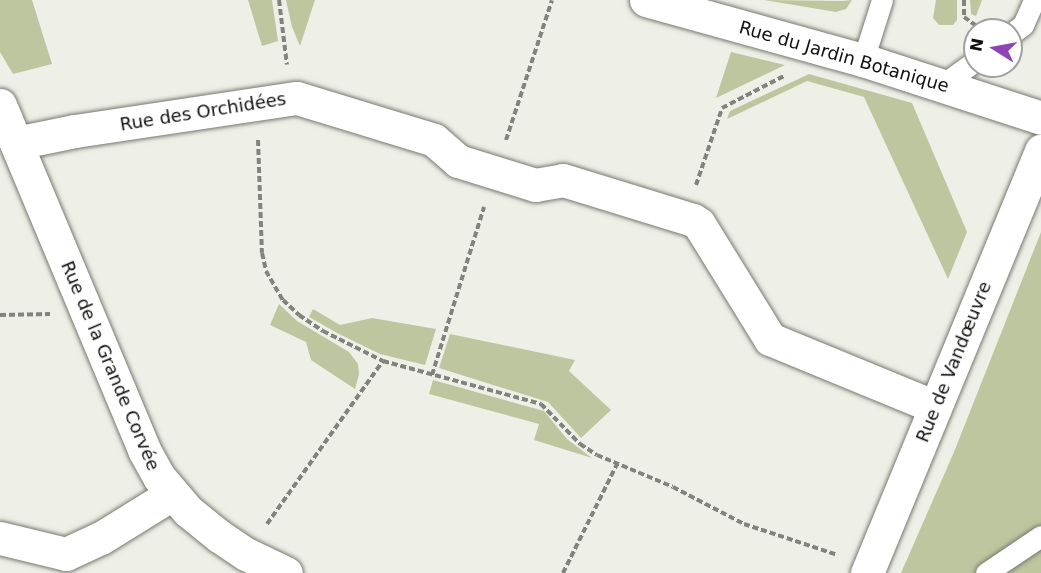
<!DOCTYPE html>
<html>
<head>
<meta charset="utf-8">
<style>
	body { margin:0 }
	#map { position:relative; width:1041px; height:573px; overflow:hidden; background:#eef0e7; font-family:"DejaVu Sans",sans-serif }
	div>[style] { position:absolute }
	.green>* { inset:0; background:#bdc69e }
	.path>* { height:4px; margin-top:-2px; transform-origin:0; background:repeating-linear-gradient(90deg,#82837d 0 6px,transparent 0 9px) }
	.roads { filter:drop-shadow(0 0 2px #777971) drop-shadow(0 0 2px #777971) }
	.lane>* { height:21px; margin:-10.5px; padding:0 10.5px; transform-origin:10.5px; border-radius:10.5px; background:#fff }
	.street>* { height:33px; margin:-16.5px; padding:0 16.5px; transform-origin:16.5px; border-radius:16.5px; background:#fff }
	span { translate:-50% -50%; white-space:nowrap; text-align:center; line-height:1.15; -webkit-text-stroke:5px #fff; paint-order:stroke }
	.street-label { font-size:18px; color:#10110e }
	.north { position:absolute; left:963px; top:18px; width:60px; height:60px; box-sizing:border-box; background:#fff; border:2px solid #9fa09f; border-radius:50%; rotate:281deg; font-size:16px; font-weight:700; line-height:24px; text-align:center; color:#10110e }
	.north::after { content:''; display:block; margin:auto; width:21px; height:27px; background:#8f44b6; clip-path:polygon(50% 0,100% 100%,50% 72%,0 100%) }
</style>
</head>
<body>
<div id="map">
	<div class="green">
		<i style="clip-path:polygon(0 0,32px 0,52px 64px,13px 74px,0 52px)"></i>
		<i style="clip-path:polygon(248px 0,272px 0,278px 41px,262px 46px)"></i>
		<i style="clip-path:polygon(286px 0,315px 0,300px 46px,292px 27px)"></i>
		<i style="clip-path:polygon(764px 0,842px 1px,852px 0,846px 9px,836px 12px)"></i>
		<i style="clip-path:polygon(936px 0,957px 0,957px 20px,953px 25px,939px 25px,933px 18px)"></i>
		<i style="clip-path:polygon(970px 0,982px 0,976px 16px,971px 14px)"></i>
		<i style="clip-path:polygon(731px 52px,785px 65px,716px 98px)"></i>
		<i style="clip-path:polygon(809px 74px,912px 103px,967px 232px,948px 279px,864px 97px,807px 81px,727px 119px,730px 111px)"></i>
		<i style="clip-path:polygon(1041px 232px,1041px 573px,901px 573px,954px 452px)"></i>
		<i style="clip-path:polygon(279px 304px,297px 321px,349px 352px,358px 364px,359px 374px,355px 389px,311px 360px,306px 342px,270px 325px)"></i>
		<i style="clip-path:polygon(313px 309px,340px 325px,372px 318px,436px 329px,425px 365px,380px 354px,339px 334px,309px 317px)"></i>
		<i style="clip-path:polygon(450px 334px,575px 360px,569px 371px,611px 410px,581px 438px,548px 402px,439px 368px)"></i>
		<i style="clip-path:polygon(433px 380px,544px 411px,567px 439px,592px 458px,534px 440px,539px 424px,429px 394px)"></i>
	</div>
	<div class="path">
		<i style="left:279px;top:0;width:65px;rotate:83deg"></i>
		<i style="left:964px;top:0;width:17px;rotate:90deg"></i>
		<i style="left:964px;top:17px;width:14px;rotate:36deg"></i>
		<i style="left:258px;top:140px;width:113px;rotate:88deg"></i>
		<i style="left:262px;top:253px;width:18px;rotate:77deg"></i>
		<i style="left:266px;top:271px;width:34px;rotate:60deg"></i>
		<i style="left:283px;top:300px;width:22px;rotate:43deg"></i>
		<i style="left:299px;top:315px;width:29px;rotate:34deg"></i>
		<i style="left:323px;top:331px;width:67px;rotate:26.6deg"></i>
		<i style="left:383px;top:361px;width:164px;rotate:15.2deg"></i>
		<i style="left:541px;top:404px;width:56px;rotate:45.7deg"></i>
		<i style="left:580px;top:444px;width:20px;rotate:33deg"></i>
		<i style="left:597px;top:455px;width:82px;rotate:22.8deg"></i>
		<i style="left:673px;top:487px;width:80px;rotate:27.5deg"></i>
		<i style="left:744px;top:524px;width:99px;rotate:18.3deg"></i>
		<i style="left:506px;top:140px;width:147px;rotate:-71.8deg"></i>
		<i style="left:696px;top:185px;width:81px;rotate:-71.3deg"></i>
		<i style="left:722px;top:108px;width:70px;rotate:-27.3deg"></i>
		<i style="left:0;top:315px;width:50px;rotate:-1.1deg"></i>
		<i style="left:432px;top:375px;width:176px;rotate:-72.8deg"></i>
		<i style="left:267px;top:524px;width:200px;rotate:-54.6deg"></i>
		<i style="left:563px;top:573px;width:122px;rotate:-63.6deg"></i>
	</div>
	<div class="roads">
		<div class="lane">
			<i style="left:1011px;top:34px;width:15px;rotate:-37deg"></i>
			<i style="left:1023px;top:25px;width:27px;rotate:-66deg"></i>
			<i style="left:863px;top:60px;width:63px;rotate:-72.4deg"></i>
			<i style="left:941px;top:86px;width:42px;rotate:-36.3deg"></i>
			<i style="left:986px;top:573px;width:66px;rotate:-33.9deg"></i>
		</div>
		<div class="street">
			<i style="left:646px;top:0;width:225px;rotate:15.5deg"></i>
			<i style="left:863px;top:60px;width:187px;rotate:18deg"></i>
			<i style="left:0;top:105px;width:374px;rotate:67.3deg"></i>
			<i style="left:144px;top:450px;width:31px;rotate:61deg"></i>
			<i style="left:159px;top:477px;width:45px;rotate:49.5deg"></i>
			<i style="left:188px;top:511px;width:40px;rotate:39deg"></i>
			<i style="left:219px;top:536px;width:32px;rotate:34deg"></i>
			<i style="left:246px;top:554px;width:44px;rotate:25.4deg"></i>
			<i style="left:16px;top:143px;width:60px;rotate:-11.5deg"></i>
			<i style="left:75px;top:131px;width:224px;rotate:-8.5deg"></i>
			<i style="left:297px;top:98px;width:143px;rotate:17deg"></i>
			<i style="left:434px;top:140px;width:32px;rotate:41deg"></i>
			<i style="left:458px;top:161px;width:81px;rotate:17.3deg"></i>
			<i style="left:535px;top:185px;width:28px;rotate:-10deg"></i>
			<i style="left:563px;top:180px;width:136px;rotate:17.1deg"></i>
			<i style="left:693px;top:220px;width:7px;rotate:34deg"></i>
			<i style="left:699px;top:224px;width:135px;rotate:58.3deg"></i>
			<i style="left:770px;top:339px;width:178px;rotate:22.4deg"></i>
			<i style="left:0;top:538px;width:68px;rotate:13.6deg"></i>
			<i style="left:66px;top:554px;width:38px;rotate:-25deg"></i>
			<i style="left:101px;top:538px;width:84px;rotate:-31.8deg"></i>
			<i style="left:867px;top:573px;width:457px;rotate:-67.6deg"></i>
		</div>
	</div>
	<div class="street-label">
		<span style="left:844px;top:57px;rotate:16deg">Rue du Jardin Botanique</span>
		<span style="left:203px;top:112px;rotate:-9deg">Rue des Orchidées</span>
		<span style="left:954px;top:362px;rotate:-68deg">Rue de Vandœuvre</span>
		<span style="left:110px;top:366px;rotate:67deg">Rue de la Grande Corvée</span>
	</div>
	<div class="north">N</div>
</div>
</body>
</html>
